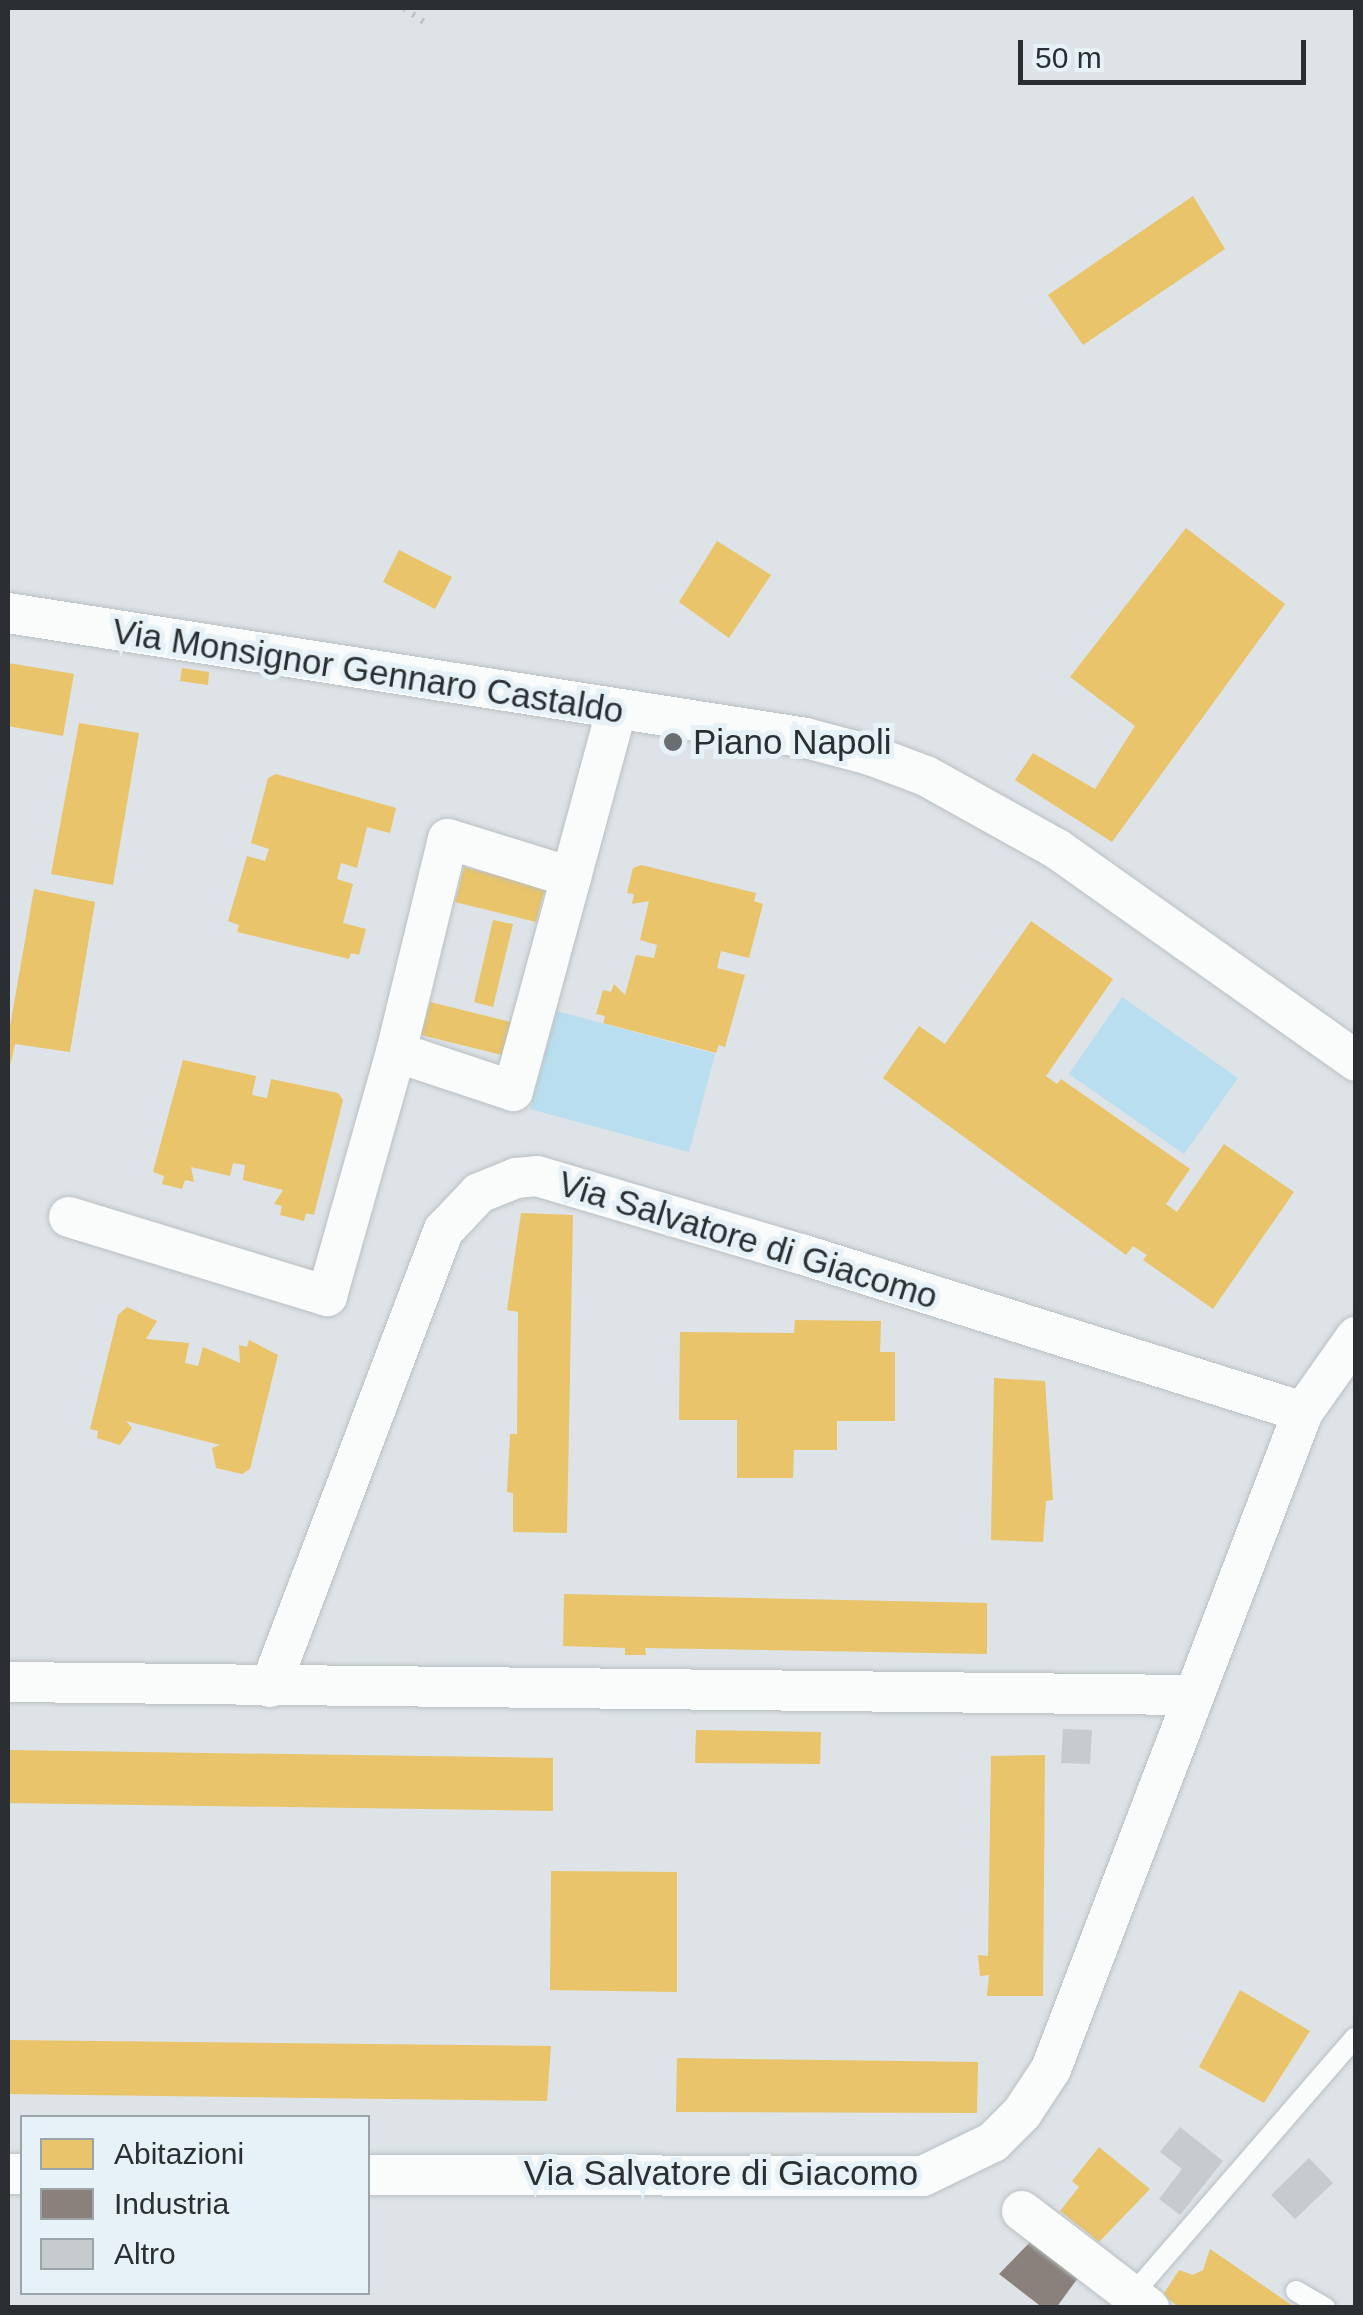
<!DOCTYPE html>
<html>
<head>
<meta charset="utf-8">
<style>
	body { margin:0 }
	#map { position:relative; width:1363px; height:2315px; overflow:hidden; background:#dde3e6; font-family:Helvetica,sans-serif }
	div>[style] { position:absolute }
	.green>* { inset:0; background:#b9deef }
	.homes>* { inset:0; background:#e9c46a }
	.industry>* { inset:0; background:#8a817c }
	.building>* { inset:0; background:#c6cbcd }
	.path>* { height:6px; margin-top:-3px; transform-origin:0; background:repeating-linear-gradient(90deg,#bfc0c1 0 2.5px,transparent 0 10.5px) }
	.roads { filter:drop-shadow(0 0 2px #babfc1) drop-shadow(0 0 2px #babfc1) }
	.lane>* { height:20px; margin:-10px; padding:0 10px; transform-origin:10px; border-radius:10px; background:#fafbfb }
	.street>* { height:40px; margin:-20px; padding:0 20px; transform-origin:20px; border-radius:20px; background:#fafbfb }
	.dots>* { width:28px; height:28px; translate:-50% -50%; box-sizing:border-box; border:5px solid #e6f2f7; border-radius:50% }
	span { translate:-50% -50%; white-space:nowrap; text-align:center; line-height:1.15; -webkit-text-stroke:10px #e6f2f7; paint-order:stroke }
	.street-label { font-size:35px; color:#2b2f31 }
	.poi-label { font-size:35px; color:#2b2f31 }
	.left { translate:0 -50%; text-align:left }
	.frame { position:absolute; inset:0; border:10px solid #2b2f31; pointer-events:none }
	.legend { position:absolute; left:20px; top:2115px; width:350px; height:180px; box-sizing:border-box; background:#e6f2f7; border:2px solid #9ba4a8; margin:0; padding:12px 18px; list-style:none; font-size:30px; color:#2b2f31 }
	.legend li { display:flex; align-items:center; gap:20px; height:50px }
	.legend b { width:50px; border:2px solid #9ba4a8 }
	.scale { position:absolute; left:1018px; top:40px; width:288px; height:45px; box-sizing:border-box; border:5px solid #2b2f31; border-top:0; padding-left:12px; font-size:30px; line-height:35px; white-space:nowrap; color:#2b2f31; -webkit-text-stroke:8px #e6f2f7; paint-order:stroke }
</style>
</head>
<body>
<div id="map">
	<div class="green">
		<i style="clip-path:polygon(1122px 997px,1238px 1078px,1184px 1154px,1069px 1074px)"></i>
		<i style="clip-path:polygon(557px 1011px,715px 1054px,689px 1152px,530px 1109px)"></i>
	</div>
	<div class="homes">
		<i style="clip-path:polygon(1193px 196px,1225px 249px,1083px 345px,1048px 295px)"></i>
		<i style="clip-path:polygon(1186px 528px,1285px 604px,1112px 842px,1015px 780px,1033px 753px,1095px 789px,1135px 726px,1070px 677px)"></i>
		<i style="clip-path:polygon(717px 541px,771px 575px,729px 638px,679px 602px)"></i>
		<i style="clip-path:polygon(399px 550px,452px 577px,435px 609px,383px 582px)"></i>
		<i style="clip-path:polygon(8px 663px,74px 674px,63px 736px,8px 726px)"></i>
		<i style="clip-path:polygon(182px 668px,209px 672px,208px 685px,180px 681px)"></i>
		<i style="clip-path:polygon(79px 723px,139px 733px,113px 885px,51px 874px)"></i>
		<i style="clip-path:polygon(276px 774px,396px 808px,390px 833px,367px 827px,357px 868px,341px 863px,337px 879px,353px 884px,343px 923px,366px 929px,359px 955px,351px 953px,349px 959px,237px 932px,239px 925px,228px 921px,247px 856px,265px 861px,269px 849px,251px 843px,268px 778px)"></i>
		<i style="clip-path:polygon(641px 865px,756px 893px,754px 901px,763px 904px,749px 958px,721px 951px,717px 968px,745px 975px,725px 1047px,719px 1045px,716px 1053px,603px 1023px,605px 1016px,596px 1014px,603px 990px,611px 992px,614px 984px,625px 995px,636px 955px,654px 958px,657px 945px,640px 940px,649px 901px,632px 904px,634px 894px,627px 893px,633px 868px)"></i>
		<i style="clip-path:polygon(464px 867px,545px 888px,536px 922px,455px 902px)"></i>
		<i style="clip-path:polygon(34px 889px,95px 902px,70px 1052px,15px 1044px,8px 1075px,8px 1038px)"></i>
		<i style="clip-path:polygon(493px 920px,513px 924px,493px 1007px,474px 1002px)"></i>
		<i style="clip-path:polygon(1031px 921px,1113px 979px,1046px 1076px,1057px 1084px,1061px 1079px,1190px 1169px,1166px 1204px,1177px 1212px,1224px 1144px,1294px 1192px,1213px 1309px,1143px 1260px,1147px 1255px,1133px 1246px,1126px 1255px,883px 1078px,919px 1026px,945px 1044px)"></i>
		<i style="clip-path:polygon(430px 1002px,511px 1022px,502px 1055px,421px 1035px)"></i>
		<i style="clip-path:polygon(183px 1060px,256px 1076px,252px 1095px,267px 1098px,271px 1079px,338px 1093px,343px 1100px,314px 1215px,306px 1213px,304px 1221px,280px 1215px,282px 1206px,274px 1204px,283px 1190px,243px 1180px,245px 1165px,233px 1163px,230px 1176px,191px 1167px,194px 1182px,185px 1180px,182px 1189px,162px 1184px,164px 1176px,153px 1172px)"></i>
		<i style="clip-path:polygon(521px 1213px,573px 1215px,567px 1533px,513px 1532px,513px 1493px,507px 1492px,510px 1434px,517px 1434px,518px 1312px,507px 1310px)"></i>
		<i style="clip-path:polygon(127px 1307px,157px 1321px,146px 1339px,189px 1343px,185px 1363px,198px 1366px,203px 1347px,240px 1363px,239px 1345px,247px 1347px,249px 1340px,278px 1355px,250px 1469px,242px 1474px,216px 1468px,212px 1448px,220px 1445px,126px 1421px,132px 1428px,120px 1445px,97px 1438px,98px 1431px,90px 1429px,118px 1315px)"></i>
		<i style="clip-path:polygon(795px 1320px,881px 1321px,880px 1352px,895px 1352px,895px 1421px,837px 1421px,837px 1450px,794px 1450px,793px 1478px,737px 1478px,737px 1420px,679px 1420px,680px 1332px,794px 1333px)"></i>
		<i style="clip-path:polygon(994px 1378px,1045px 1381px,1053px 1500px,1046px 1501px,1043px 1542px,991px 1540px)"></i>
		<i style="clip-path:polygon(564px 1594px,987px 1603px,987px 1654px,645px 1648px,646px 1655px,625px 1655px,625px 1648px,563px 1646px)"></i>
		<i style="clip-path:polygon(696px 1730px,821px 1732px,820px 1764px,695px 1763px)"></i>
		<i style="clip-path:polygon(8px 1750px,553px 1758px,553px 1811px,8px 1803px)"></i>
		<i style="clip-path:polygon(1045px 1755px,1043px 1996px,987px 1996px,989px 1975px,980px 1976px,978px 1955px,988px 1956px,991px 1756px)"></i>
		<i style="clip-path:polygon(551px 1871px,677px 1872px,677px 1992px,550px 1990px)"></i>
		<i style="clip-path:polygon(1240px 1990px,1310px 2031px,1264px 2103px,1199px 2067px)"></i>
		<i style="clip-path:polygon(8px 2040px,551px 2046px,547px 2101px,8px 2094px)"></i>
		<i style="clip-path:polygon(677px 2058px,978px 2062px,977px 2113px,676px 2112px)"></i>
		<i style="clip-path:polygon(1099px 2147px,1150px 2189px,1099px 2242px,1060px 2211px,1079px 2187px,1072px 2181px)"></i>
		<i style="clip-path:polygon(1210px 2249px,1296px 2308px,1180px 2308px,1163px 2295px,1179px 2270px,1193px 2275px,1203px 2270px)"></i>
	</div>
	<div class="industry">
		<i style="clip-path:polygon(1036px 2236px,1083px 2271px,1056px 2308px,1043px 2308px,999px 2274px)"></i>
	</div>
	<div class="building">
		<i style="clip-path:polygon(1063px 1729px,1092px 1730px,1090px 1764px,1061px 1763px)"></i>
		<i style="clip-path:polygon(1180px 2127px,1223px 2161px,1180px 2215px,1159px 2199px,1182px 2169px,1160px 2152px)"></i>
		<i style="clip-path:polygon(1309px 2158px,1333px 2183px,1295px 2219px,1271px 2195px)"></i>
	</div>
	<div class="path">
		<i style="left:404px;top:8px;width:24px;rotate:35deg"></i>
	</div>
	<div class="roads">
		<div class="lane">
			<i style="left:1296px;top:2291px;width:34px;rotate:30deg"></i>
			<i style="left:1132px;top:2295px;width:340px;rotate:-49.1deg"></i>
		</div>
		<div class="street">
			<i style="left:8px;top:613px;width:808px;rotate:8.9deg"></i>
			<i style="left:806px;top:738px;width:66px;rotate:14.9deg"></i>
			<i style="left:870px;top:755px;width:60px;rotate:20.6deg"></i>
			<i style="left:926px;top:776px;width:150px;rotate:29.1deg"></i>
			<i style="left:1057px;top:849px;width:367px;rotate:35.3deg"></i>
			<i style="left:396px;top:1052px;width:219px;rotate:-76.3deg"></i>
			<i style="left:448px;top:839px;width:129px;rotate:17.2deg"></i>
			<i style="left:69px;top:1217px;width:270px;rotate:17deg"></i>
			<i style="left:327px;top:1296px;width:254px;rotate:-74.2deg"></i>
			<i style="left:396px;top:1052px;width:123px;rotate:18.4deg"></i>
			<i style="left:513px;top:1091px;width:393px;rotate:-74.8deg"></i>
			<i style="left:8px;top:1682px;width:1185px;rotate:0.63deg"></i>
			<i style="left:270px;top:1687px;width:489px;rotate:-69.2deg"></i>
			<i style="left:444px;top:1230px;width:51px;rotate:-46.6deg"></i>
			<i style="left:479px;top:1193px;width:40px;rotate:-22deg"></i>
			<i style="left:516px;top:1178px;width:21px;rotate:-5deg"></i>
			<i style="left:537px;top:1176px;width:275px;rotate:16.5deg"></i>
			<i style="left:801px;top:1254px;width:526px;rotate:17.47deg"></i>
			<i style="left:8px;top:2174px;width:14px"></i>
			<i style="left:368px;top:2175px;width:555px;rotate:0.1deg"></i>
			<i style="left:923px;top:2176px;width:78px;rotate:-25.9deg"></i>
			<i style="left:993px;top:2142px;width:41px;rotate:-45deg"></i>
			<i style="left:1022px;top:2113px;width:53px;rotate:-56.6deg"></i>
			<i style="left:1051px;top:2069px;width:704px;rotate:-69.02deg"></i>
			<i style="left:1303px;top:1412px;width:92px;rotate:-54.8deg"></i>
			<i style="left:1022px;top:2211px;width:160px;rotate:37.4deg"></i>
		</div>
	</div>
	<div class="dots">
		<i style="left:673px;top:742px;background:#696e70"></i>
	</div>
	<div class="street-label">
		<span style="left:368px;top:671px;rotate:9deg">Via Monsignor Gennaro Castaldo</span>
		<span style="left:748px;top:1240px;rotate:17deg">Via Salvatore di Giacomo</span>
		<span style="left:721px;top:2173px">Via Salvatore di Giacomo</span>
	</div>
	<div class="poi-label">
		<span class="left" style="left:693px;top:742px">Piano Napoli</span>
	</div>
	<div class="frame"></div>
	<ul class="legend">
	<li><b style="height:28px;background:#e9c46a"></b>Abitazioni</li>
	<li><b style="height:28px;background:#8a817c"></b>Industria</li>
	<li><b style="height:28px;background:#c6cbcd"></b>Altro</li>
	</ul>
	<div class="scale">50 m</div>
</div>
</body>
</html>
